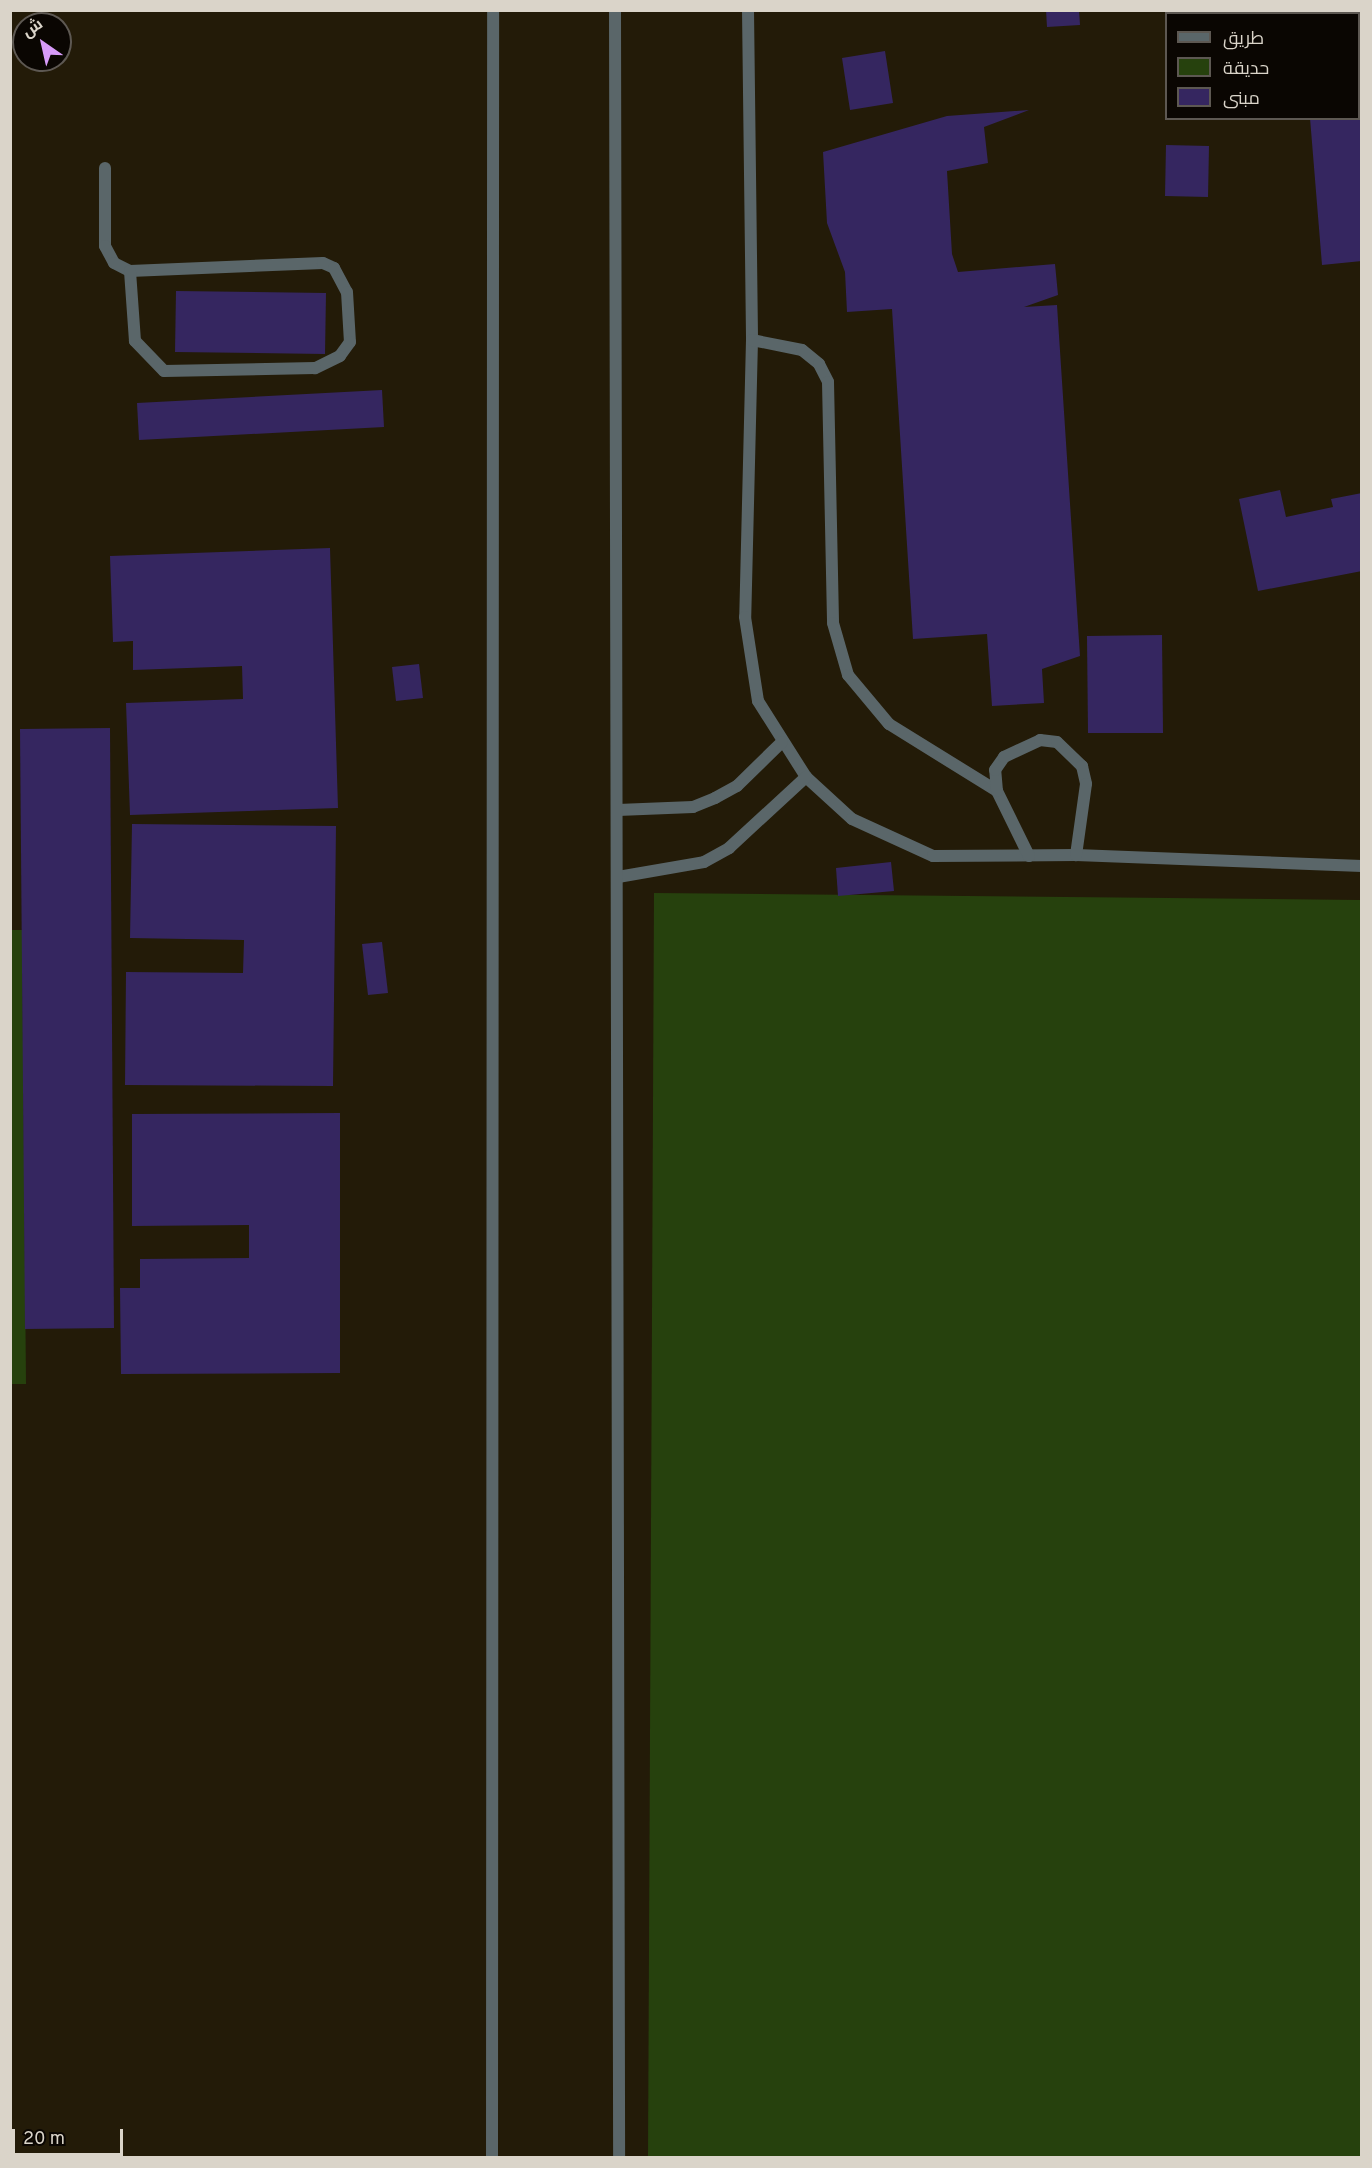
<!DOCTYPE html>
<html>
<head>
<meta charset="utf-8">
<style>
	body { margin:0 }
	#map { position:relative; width:1372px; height:2168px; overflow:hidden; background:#231b08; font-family:Overpass,Cairo,sans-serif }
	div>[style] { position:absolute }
	.green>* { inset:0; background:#26410d }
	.building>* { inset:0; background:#352660 }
	.service>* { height:12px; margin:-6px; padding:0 6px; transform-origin:6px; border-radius:6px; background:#5a6669 }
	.tertiary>* { height:12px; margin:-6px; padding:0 6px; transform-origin:6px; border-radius:6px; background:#5a6669 }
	span { translate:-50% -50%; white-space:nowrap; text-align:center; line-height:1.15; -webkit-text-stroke:5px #0a0602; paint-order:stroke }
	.frame { position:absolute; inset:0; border:12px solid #dad4c9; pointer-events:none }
	.legend { position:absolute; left:1165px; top:12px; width:195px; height:108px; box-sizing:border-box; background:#0a0602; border:2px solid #5d5852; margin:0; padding:8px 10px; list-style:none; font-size:18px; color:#dad4c9 }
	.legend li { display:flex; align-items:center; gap:12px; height:30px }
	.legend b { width:30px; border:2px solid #5d5852 }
	.north { position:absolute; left:12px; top:12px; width:60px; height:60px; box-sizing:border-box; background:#0a0602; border:2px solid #5d5852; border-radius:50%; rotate:326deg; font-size:16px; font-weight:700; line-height:24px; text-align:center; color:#dad4c9 }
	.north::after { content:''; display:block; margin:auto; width:21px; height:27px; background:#d79bf9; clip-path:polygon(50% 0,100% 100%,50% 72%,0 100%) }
	.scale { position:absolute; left:12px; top:2129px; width:111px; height:27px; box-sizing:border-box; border:3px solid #dad4c9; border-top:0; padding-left:8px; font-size:18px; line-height:21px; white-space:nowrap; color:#dad4c9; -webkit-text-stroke:4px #0a0602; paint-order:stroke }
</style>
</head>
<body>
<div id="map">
	<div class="green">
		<i style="clip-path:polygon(654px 893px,1361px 900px,1361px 2157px,648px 2158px)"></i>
		<i style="clip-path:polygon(10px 930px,22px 930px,26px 1384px,10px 1384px)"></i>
	</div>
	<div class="building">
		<i style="clip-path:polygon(1046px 10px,1079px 10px,1080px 25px,1047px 27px)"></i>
		<i style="clip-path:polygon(1301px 10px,1362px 10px,1362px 261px,1322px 265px,1310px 118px,1358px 118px,1358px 14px)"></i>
		<i style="clip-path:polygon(885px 51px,893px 103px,850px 110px,842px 58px)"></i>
		<i style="clip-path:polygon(1029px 110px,984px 127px,988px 163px,947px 171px,952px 254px,958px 272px,1055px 264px,1058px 295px,1024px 307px,1057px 305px,1080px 656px,1042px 669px,1044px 703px,992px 706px,987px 634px,913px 639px,892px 309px,847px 312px,845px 272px,827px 223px,823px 152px,947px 116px)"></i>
		<i style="clip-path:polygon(1166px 145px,1209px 146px,1208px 197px,1165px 196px)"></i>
		<i style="clip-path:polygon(176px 291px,326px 293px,325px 354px,175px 352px)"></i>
		<i style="clip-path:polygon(382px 390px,384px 427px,139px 440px,137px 403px)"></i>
		<i style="clip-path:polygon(1280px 490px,1286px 517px,1333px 507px,1331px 499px,1362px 493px,1362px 571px,1258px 591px,1239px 499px)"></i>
		<i style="clip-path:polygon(330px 548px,338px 808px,130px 815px,126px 703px,243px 699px,242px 666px,133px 670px,133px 641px,113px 642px,110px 556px)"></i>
		<i style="clip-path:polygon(1162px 635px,1163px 733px,1088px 733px,1087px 636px)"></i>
		<i style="clip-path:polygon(419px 664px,423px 698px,396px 701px,392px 667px)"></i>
		<i style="clip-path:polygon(110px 728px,114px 1328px,25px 1329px,20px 729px)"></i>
		<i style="clip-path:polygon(132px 824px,336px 826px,333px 1086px,125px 1085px,126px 972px,243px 973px,244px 940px,130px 938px)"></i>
		<i style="clip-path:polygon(891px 862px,894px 891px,838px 896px,836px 868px)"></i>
		<i style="clip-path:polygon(382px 942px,388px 993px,368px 995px,362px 944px)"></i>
		<i style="clip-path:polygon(340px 1113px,340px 1373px,121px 1374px,120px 1288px,140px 1288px,140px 1259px,249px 1258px,249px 1225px,132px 1226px,132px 1114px)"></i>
	</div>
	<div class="service">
		<i style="left:748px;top:10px;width:330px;rotate:89.3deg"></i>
		<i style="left:752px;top:340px;width:277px;rotate:91.4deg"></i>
		<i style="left:745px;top:617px;width:85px;rotate:81.2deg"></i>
		<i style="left:758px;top:701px;width:90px;rotate:57.7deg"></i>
		<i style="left:806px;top:777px;width:62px;rotate:42.4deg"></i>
		<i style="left:852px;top:819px;width:89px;rotate:24.6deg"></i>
		<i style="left:933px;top:856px;width:143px;rotate:-0.4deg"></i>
		<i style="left:1076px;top:855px;width:286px;rotate:2.2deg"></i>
		<i style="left:105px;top:168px;width:78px;rotate:90deg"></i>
		<i style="left:105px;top:246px;width:19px;rotate:62deg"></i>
		<i style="left:114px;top:263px;width:18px;rotate:27deg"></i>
		<i style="left:130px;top:271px;width:193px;rotate:-2.4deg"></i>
		<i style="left:323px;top:263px;width:12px;rotate:24deg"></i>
		<i style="left:334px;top:268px;width:27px;rotate:62deg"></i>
		<i style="left:347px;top:292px;width:50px;rotate:86.6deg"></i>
		<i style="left:350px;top:342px;width:17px;rotate:126deg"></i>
		<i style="left:340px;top:356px;width:28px;rotate:154deg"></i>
		<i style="left:315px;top:368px;width:151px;rotate:178.9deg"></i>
		<i style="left:164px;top:371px;width:42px;rotate:-134deg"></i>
		<i style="left:135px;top:341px;width:70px;rotate:-94.1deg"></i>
		<i style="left:752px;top:340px;width:51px;rotate:11.3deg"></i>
		<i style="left:802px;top:350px;width:22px;rotate:39deg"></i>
		<i style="left:819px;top:364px;width:20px;rotate:63deg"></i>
		<i style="left:828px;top:382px;width:241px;rotate:88.8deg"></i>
		<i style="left:833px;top:623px;width:54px;rotate:73.9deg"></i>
		<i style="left:848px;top:675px;width:64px;rotate:50.1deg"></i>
		<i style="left:889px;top:724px;width:127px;rotate:31.8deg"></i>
		<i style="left:618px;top:810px;width:75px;rotate:-2.3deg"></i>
		<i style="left:693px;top:807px;width:24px;rotate:-22deg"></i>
		<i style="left:715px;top:798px;width:25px;rotate:-29deg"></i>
		<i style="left:737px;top:786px;width:63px;rotate:-44.4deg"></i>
		<i style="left:1029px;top:856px;width:72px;rotate:-116.2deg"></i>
		<i style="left:997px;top:791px;width:21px;rotate:-95deg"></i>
		<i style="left:995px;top:770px;width:16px;rotate:-55deg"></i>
		<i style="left:1004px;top:757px;width:40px;rotate:-25deg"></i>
		<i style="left:1040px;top:740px;width:17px;rotate:7deg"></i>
		<i style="left:1057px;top:742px;width:35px;rotate:44deg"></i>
		<i style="left:1082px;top:766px;width:18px;rotate:77deg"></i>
		<i style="left:1086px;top:784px;width:72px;rotate:98deg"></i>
		<i style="left:618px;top:877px;width:87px;rotate:-9.9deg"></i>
		<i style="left:704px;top:862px;width:29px;rotate:-29deg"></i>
		<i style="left:729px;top:848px;width:105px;rotate:-42.7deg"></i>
	</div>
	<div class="tertiary">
		<i style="left:615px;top:10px;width:2148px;rotate:89.89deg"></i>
		<i style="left:492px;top:2158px;width:2148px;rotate:-89.97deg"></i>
	</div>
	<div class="frame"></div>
	<ul class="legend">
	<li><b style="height:8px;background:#5a6669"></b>طريق</li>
	<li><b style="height:16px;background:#26410d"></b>حديقة</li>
	<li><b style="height:16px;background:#352660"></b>مبنى</li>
	</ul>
	<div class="north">ش</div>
	<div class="scale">20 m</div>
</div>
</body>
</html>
